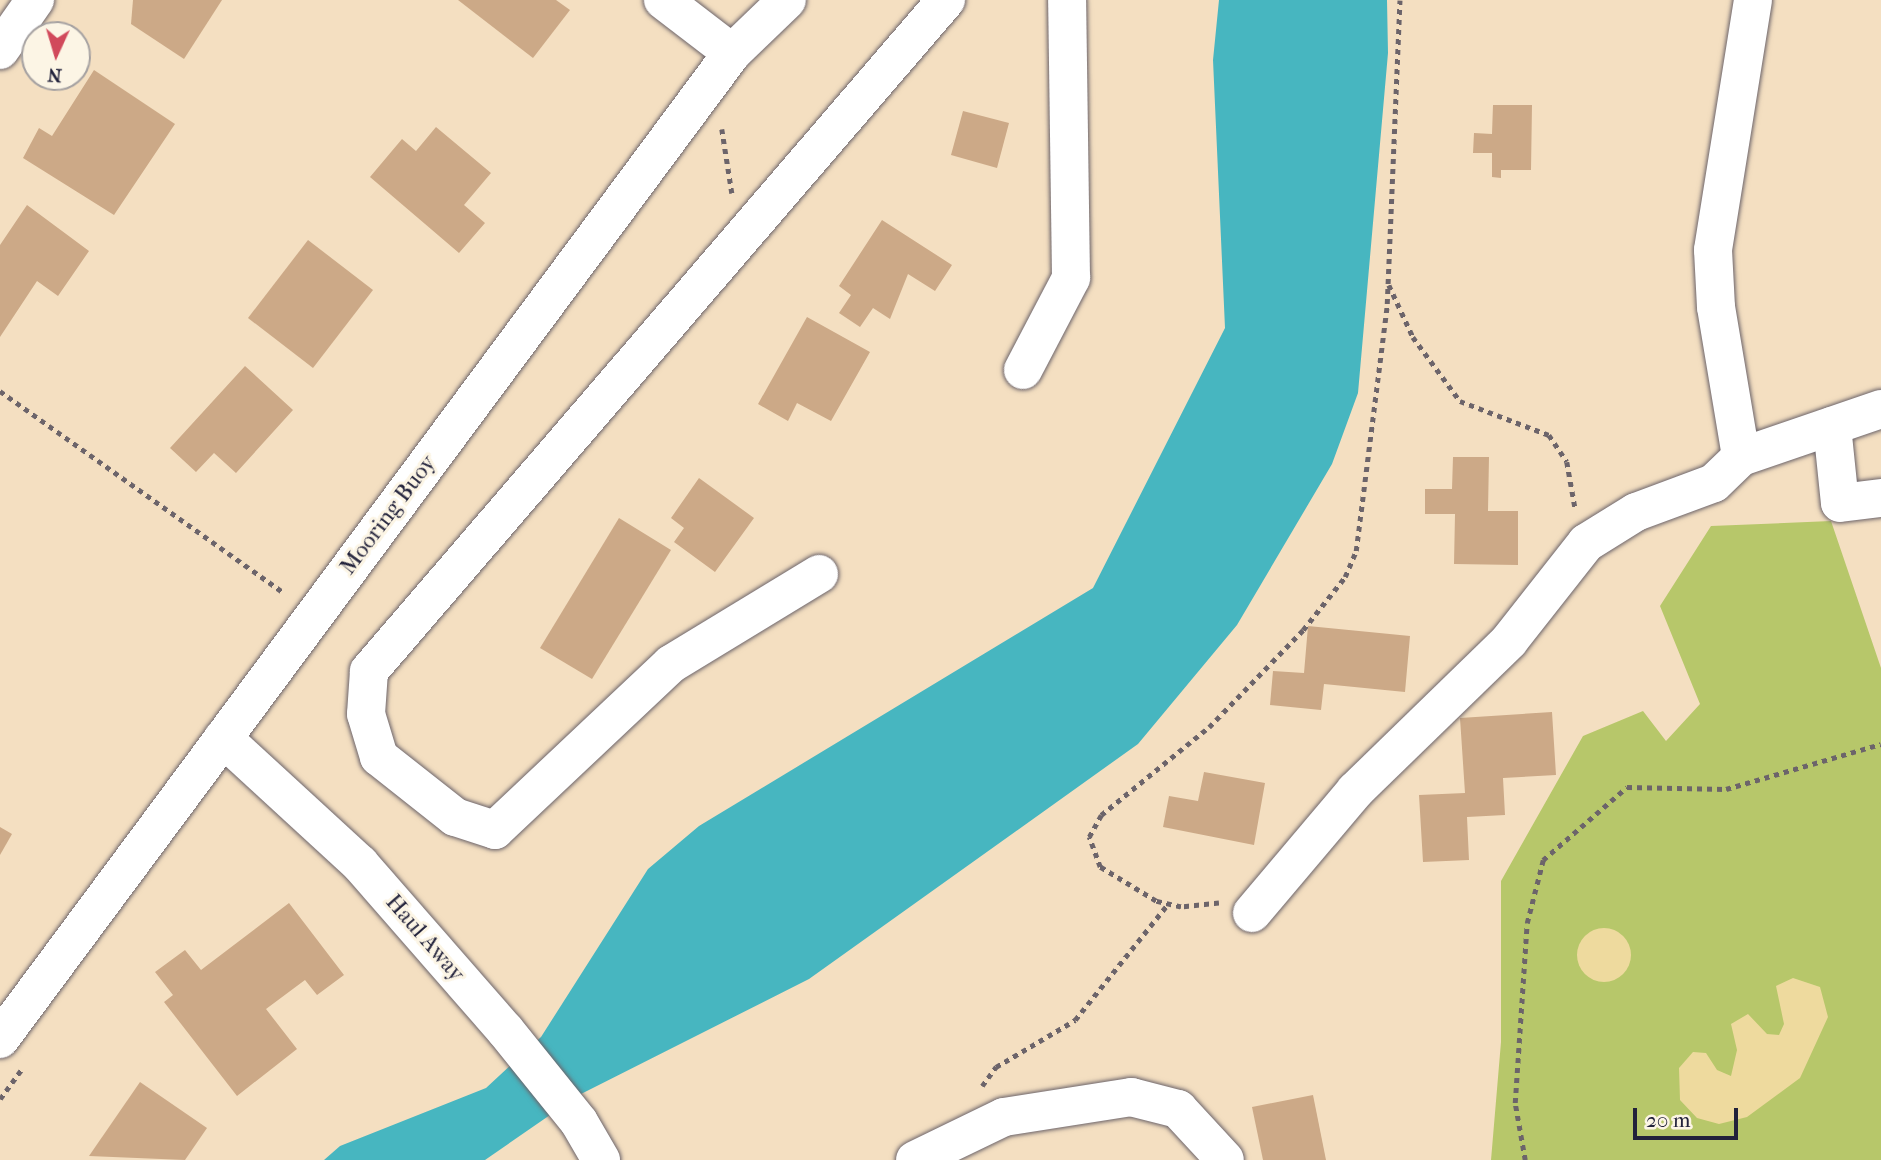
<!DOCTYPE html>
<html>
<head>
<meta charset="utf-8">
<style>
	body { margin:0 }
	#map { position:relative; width:1881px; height:1160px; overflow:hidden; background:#f4dfc1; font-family:"IM FELL French Canon",serif }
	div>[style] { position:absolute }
	.green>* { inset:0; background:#b7c76a }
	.sand>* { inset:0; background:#eeda9e }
	.round { border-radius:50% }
	.water>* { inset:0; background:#47b6c0 }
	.building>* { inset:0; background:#cca987 }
	.path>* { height:4.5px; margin-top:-2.25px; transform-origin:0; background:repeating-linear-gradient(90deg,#6c646a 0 5px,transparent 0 10px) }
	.roads { filter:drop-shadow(0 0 2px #6c646a) drop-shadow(0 0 2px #6c646a) }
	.minor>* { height:38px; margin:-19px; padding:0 19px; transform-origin:19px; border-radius:19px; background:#fff }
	span { translate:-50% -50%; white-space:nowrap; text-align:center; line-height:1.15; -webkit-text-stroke:6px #fcf5e5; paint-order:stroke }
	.street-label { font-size:23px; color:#22223b }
	.north { position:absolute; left:21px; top:21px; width:70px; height:70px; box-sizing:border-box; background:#fcf5e5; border:2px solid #a5a1a1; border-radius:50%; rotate:184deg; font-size:19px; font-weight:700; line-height:28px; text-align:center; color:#22223b }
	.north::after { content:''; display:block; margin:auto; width:24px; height:32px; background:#d1495b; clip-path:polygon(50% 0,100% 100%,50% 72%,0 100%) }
	.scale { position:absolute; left:1633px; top:1108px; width:105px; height:32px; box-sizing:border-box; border:4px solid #22223b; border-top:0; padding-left:9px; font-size:21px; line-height:24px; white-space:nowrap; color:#22223b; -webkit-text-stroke:5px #fcf5e5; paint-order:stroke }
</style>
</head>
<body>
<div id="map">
	<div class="green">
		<i style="clip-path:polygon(1831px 521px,1881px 668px,1881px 1160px,1491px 1160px,1501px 1042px,1501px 881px,1583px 736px,1643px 711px,1666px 741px,1700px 704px,1660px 606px,1711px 526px)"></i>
	</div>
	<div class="sand">
		<i class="round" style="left:1577px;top:928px;width:54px;height:54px"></i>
		<i style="clip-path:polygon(1793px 978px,1820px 987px,1828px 1017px,1800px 1078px,1747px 1117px,1719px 1124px,1697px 1118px,1680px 1100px,1679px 1068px,1693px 1052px,1706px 1053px,1717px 1070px,1731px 1076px,1737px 1050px,1731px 1024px,1748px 1014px,1767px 1034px,1779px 1035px,1784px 1024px,1776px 986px)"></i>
	</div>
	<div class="water">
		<i style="clip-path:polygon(1219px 0,1387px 0,1388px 53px,1358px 393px,1332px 464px,1237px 625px,1138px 744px,809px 979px,579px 1095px,485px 1160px,324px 1160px,340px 1146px,486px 1088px,541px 1037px,648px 869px,699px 826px,1093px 588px,1225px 328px,1213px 60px)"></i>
	</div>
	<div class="building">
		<i style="clip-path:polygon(133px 0,222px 0,184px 59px,131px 24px)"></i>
		<i style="clip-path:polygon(458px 0,556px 0,570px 10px,533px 58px)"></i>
		<i style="clip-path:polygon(94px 70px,175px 124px,114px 215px,23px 158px,39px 128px,52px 136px)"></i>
		<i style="clip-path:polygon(1493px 105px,1532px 105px,1531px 170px,1501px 170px,1501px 178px,1492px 177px,1492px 153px,1473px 153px,1474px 133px,1492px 134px)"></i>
		<i style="clip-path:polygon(963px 111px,1009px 123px,997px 168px,951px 155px)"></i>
		<i style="clip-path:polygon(436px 127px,491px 173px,464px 205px,485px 223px,459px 253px,370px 177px,402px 139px,416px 151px)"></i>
		<i style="clip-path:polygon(27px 205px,89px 251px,58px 296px,37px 281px,0 337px,0 245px)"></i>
		<i style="clip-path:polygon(882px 220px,952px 265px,935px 291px,908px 274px,890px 319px,873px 308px,860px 327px,839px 313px,851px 295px,839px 286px)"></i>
		<i style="clip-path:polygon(308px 240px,373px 290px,313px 368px,248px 318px)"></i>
		<i style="clip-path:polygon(807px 317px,870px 352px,831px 421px,797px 403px,788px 421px,758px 404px)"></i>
		<i style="clip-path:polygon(245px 366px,293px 410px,236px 473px,214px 453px,196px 472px,170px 448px)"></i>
		<i style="clip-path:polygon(1453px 457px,1489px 457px,1488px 511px,1518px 511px,1518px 565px,1454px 564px,1455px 514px,1425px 514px,1425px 489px,1452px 489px)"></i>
		<i style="clip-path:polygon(699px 478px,754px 518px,715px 572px,674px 542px,684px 528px,671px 518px)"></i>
		<i style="clip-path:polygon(619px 518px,671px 550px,592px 679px,540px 648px)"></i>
		<i style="clip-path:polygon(1308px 626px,1410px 636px,1405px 692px,1324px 684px,1321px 710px,1270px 705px,1273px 671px,1304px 673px)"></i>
		<i style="clip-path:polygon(1552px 712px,1556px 775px,1503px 778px,1505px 815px,1467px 817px,1469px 860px,1423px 862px,1419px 795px,1465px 793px,1460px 718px)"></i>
		<i style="clip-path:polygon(1204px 772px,1265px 783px,1254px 845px,1163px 827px,1169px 796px,1198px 801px)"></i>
		<i style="clip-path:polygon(0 827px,12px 834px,0 855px)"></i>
		<i style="clip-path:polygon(289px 903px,344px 975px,317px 995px,305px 980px,266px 1009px,297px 1049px,237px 1096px,164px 1002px,173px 995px,155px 972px,185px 950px,201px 970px)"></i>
		<i style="clip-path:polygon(140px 1082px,207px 1128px,185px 1160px,89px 1156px)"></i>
		<i style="clip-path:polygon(1313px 1095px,1326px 1160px,1263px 1160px,1252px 1107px)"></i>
	</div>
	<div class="path">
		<i style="left:722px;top:129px;width:65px;rotate:81.1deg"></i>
		<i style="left:1389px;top:285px;width:57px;rotate:65.2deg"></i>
		<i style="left:1413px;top:337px;width:79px;rotate:53.7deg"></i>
		<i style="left:1460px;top:401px;width:95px;rotate:20.9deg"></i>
		<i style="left:1549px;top:435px;width:32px;rotate:56deg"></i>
		<i style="left:1567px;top:462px;width:46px;rotate:79.9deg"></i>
		<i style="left:0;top:391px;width:349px;rotate:35.4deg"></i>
		<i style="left:1219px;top:903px;width:38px;rotate:174deg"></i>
		<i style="left:1181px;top:907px;width:26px;rotate:-167deg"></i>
		<i style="left:1156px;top:901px;width:66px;rotate:-148.7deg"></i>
		<i style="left:1100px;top:867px;width:32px;rotate:-110deg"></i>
		<i style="left:1089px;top:837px;width:25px;rotate:-61deg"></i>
		<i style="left:1101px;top:815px;width:139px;rotate:-39.2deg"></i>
		<i style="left:1209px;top:727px;width:135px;rotate:-45.9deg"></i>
		<i style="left:1303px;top:630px;width:68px;rotate:-51.6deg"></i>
		<i style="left:1345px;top:577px;width:28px;rotate:-67deg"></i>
		<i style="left:1356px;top:551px;width:249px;rotate:-82.8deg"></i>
		<i style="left:1387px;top:304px;width:304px;rotate:-87.6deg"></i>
		<i style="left:982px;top:1086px;width:24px;rotate:-54deg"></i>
		<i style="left:996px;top:1067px;width:92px;rotate:-30.7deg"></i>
		<i style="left:1075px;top:1020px;width:149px;rotate:-51.3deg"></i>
		<i style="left:0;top:1099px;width:36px;rotate:-54deg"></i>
		<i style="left:1525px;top:1160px;width:58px;rotate:-100deg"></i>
		<i style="left:1515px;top:1103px;width:180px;rotate:-86.2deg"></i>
		<i style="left:1527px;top:923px;width:65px;rotate:-75.7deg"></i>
		<i style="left:1543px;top:860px;width:111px;rotate:-41deg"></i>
		<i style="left:1627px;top:787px;width:99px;rotate:1.2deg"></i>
		<i style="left:1726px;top:789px;width:161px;rotate:-16.2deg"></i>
	</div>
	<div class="roads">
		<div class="minor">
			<i style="left:663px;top:0;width:87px;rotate:37.5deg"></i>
			<i style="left:1753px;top:0;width:253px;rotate:99.1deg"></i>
			<i style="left:1713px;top:250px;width:57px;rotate:87deg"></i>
			<i style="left:1716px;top:307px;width:152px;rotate:80.5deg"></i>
			<i style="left:1741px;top:457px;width:148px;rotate:-18.9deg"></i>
			<i style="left:0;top:50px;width:61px;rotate:-55deg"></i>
			<i style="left:1023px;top:370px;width:104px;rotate:-62.4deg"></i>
			<i style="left:1071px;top:278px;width:278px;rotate:-90.8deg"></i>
			<i style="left:1832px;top:426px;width:77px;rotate:84.1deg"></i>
			<i style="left:1840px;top:503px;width:41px;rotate:-7deg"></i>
			<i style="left:819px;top:574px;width:173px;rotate:148.7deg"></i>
			<i style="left:671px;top:664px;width:242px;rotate:136.7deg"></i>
			<i style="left:495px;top:830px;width:42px;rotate:-162deg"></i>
			<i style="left:455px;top:817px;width:97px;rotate:-141.7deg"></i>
			<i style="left:379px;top:757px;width:45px;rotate:-106.8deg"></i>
			<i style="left:366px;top:714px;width:43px;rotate:-86deg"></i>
			<i style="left:369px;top:671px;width:885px;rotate:-49.31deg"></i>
			<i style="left:223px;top:738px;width:186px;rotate:42.6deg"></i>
			<i style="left:360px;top:864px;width:220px;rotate:48.9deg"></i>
			<i style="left:505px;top:1030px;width:118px;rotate:51.2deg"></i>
			<i style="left:579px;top:1122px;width:44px;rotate:59.9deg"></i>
			<i style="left:1252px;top:913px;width:160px;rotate:-49.8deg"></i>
			<i style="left:1355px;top:791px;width:215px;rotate:-44.2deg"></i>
			<i style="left:1509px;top:641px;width:125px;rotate:-51.8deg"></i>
			<i style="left:1586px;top:543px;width:59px;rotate:-31.8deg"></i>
			<i style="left:1636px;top:512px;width:83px;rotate:-20.4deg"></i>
			<i style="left:1714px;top:483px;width:37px;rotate:-44deg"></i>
			<i style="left:0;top:1039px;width:1228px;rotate:-53.41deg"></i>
			<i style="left:732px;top:53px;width:76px;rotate:-43.9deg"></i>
			<i style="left:915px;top:1160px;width:99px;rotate:-25.8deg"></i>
			<i style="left:1004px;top:1117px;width:129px;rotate:-8.9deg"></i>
			<i style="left:1131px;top:1097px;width:49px;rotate:14.3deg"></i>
			<i style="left:1178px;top:1109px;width:69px;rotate:47.3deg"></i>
		</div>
	</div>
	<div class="street-label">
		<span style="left:388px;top:515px;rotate:-53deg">Mooring Buoy</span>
		<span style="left:425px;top:938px;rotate:49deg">Haul Away</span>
	</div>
	<div class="north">N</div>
	<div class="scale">20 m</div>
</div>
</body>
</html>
